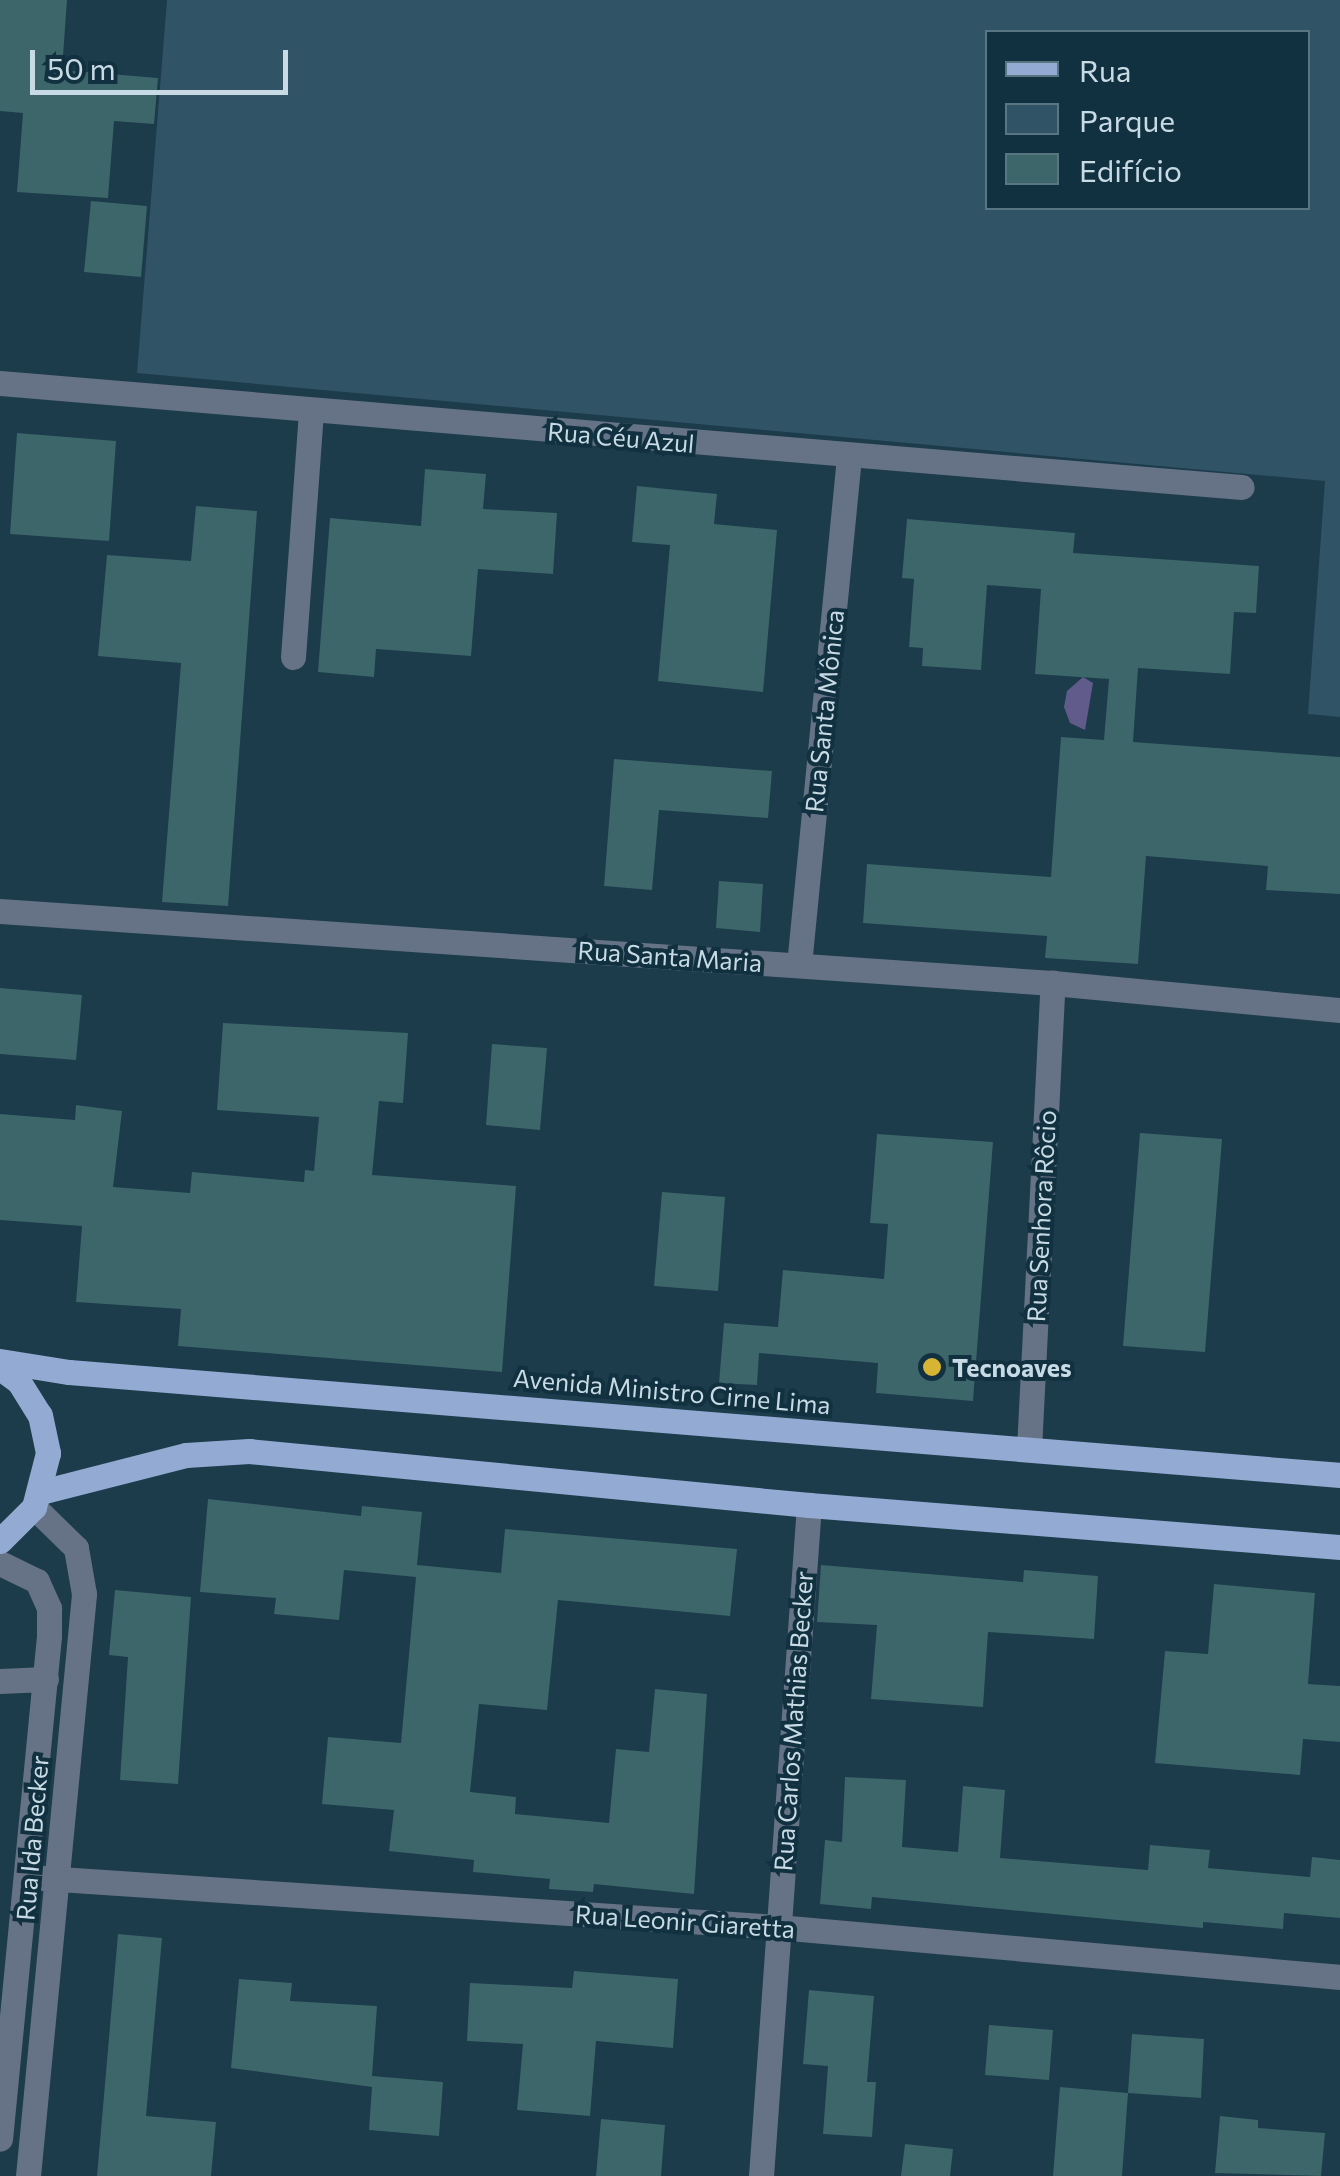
<!DOCTYPE html>
<html>
<head>
<meta charset="utf-8">
<style>
	body { margin:0 }
	#map { position:relative; width:1340px; height:2176px; overflow:hidden; background:#1c3b4b; font-family:Commissioner,sans-serif }
	div>[style] { position:absolute }
	.green>* { inset:0; background:#305365 }
	.water>* { inset:0; background:#605b8a }
	.building>* { inset:0; background:#3c666a }
	.minor>* { height:25px; margin:-12.5px; padding:0 12.5px; transform-origin:12.5px; border-radius:12.5px; background:#667285 }
	.major>* { height:25px; margin:-12.5px; padding:0 12.5px; transform-origin:12.5px; border-radius:12.5px; background:#93aad2 }
	.dots>* { width:28px; height:28px; translate:-50% -50%; box-sizing:border-box; border:5px solid #113141; border-radius:50% }
	span { translate:-50% -50%; white-space:nowrap; text-align:center; line-height:1.15; -webkit-text-stroke:8px #113141; paint-order:stroke }
	.street-label { font-size:25px; color:#c8dae4 }
	.poi-label { font-size:25px; color:#c8dae4; font-weight:700 }
	.left { translate:0 -50%; text-align:left }
	.legend { position:absolute; left:985px; top:30px; width:325px; height:180px; box-sizing:border-box; background:#113141; border:2px solid #5a7582; margin:0; padding:12px 18px; list-style:none; font-size:30px; color:#c8dae4 }
	.legend li { display:flex; align-items:center; gap:20px; height:50px }
	.legend b { width:50px; border:2px solid #5a7582 }
	.scale { position:absolute; left:30px; top:50px; width:258px; height:45px; box-sizing:border-box; border:5px solid #c8dae4; border-top:0; padding-left:12px; font-size:30px; line-height:35px; white-space:nowrap; color:#c8dae4; -webkit-text-stroke:8px #113141; paint-order:stroke }
</style>
</head>
<body>
<div id="map">
	<div class="green">
		<i style="clip-path:polygon(evenodd,167px 0,1340px 0,1340px 717px,1308px 714px,1325px 481px,137px 373px,167px 0,1308px 32px,1308px 208px,988px 208px,988px 32px,1308px 32px)"></i>
	</div>
	<div class="water">
		<i style="clip-path:polygon(1083px 677px,1093px 683px,1085px 730px,1070px 723px,1064px 707px,1067px 691px)"></i>
	</div>
	<div class="building">
		<i style="clip-path:polygon(0 0,67px 0,62px 70px,158px 78px,154px 124px,114px 121px,108px 198px,17px 192px,23px 113px,0 111px)"></i>
		<i style="clip-path:polygon(91px 201px,147px 206px,141px 277px,84px 272px)"></i>
		<i style="clip-path:polygon(17px 433px,116px 441px,109px 541px,10px 534px)"></i>
		<i style="clip-path:polygon(425px 469px,486px 474px,483px 509px,557px 513px,553px 574px,478px 569px,471px 656px,376px 649px,374px 677px,318px 672px,330px 518px,421px 526px)"></i>
		<i style="clip-path:polygon(637px 486px,717px 494px,714px 524px,777px 530px,763px 692px,658px 681px,670px 545px,632px 542px)"></i>
		<i style="clip-path:polygon(196px 506px,257px 511px,228px 906px,162px 902px,181px 663px,98px 656px,107px 555px,191px 561px)"></i>
		<i style="clip-path:polygon(907px 519px,1075px 533px,1073px 553px,1259px 566px,1256px 613px,1234px 612px,1230px 674px,1138px 668px,1133px 742px,1340px 757px,1340px 894px,1266px 890px,1268px 866px,1146px 856px,1138px 964px,1045px 958px,1047px 936px,863px 923px,867px 864px,1051px 877px,1061px 737px,1104px 740px,1109px 679px,1035px 674px,1041px 589px,987px 585px,981px 670px,922px 666px,923px 648px,909px 647px,914px 579px,902px 578px)"></i>
		<i style="clip-path:polygon(614px 759px,772px 771px,768px 818px,659px 810px,652px 890px,604px 886px)"></i>
		<i style="clip-path:polygon(719px 881px,763px 884px,760px 932px,716px 928px)"></i>
		<i style="clip-path:polygon(0 988px,82px 995px,76px 1060px,0 1054px)"></i>
		<i style="clip-path:polygon(223px 1023px,408px 1033px,403px 1103px,379px 1101px,372px 1175px,516px 1186px,502px 1372px,178px 1346px,181px 1309px,76px 1302px,82px 1226px,0 1220px,0 1114px,75px 1120px,76px 1105px,122px 1111px,113px 1187px,190px 1193px,192px 1172px,304px 1182px,305px 1170px,314px 1171px,319px 1117px,217px 1110px)"></i>
		<i style="clip-path:polygon(492px 1044px,547px 1048px,540px 1130px,486px 1125px)"></i>
		<i style="clip-path:polygon(1140px 1133px,1222px 1139px,1205px 1352px,1123px 1346px)"></i>
		<i style="clip-path:polygon(877px 1134px,993px 1142px,973px 1401px,876px 1393px,878px 1363px,759px 1353px,757px 1385px,719px 1383px,724px 1323px,778px 1327px,783px 1270px,884px 1279px,888px 1224px,870px 1223px)"></i>
		<i style="clip-path:polygon(662px 1192px,725px 1197px,718px 1291px,654px 1286px)"></i>
		<i style="clip-path:polygon(208px 1499px,361px 1516px,362px 1506px,422px 1512px,417px 1565px,501px 1573px,505px 1529px,737px 1549px,730px 1616px,558px 1600px,547px 1710px,479px 1704px,470px 1792px,516px 1797px,515px 1814px,609px 1823px,616px 1749px,649px 1752px,655px 1689px,707px 1694px,694px 1894px,594px 1884px,593px 1892px,549px 1889px,550px 1879px,473px 1872px,474px 1860px,389px 1851px,394px 1810px,322px 1804px,328px 1737px,401px 1743px,416px 1577px,344px 1570px,339px 1620px,274px 1614px,276px 1598px,200px 1592px)"></i>
		<i style="clip-path:polygon(821px 1565px,1023px 1582px,1024px 1570px,1098px 1576px,1094px 1639px,988px 1632px,983px 1707px,871px 1699px,877px 1625px,817px 1622px)"></i>
		<i style="clip-path:polygon(1214px 1584px,1315px 1593px,1308px 1684px,1340px 1686px,1340px 1742px,1303px 1739px,1300px 1775px,1155px 1763px,1165px 1651px,1208px 1654px)"></i>
		<i style="clip-path:polygon(115px 1590px,191px 1597px,178px 1784px,120px 1780px,128px 1657px,109px 1655px)"></i>
		<i style="clip-path:polygon(845px 1777px,906px 1780px,902px 1847px,958px 1852px,963px 1786px,1005px 1790px,1000px 1858px,1148px 1870px,1150px 1845px,1210px 1850px,1208px 1868px,1310px 1877px,1312px 1857px,1340px 1860px,1340px 1918px,1284px 1913px,1283px 1929px,1203px 1922px,1203px 1928px,872px 1897px,871px 1909px,820px 1904px,825px 1840px,842px 1842px)"></i>
		<i style="clip-path:polygon(118px 1934px,162px 1938px,146px 2116px,216px 2122px,211px 2176px,97px 2176px)"></i>
		<i style="clip-path:polygon(574px 1971px,678px 1979px,673px 2048px,596px 2041px,590px 2116px,517px 2110px,523px 2044px,467px 2041px,470px 1983px,572px 1988px)"></i>
		<i style="clip-path:polygon(239px 1979px,292px 1983px,290px 2001px,377px 2006px,372px 2076px,443px 2082px,439px 2136px,369px 2130px,372px 2087px,231px 2068px)"></i>
		<i style="clip-path:polygon(809px 1990px,874px 1996px,867px 2082px,876px 2082px,872px 2137px,823px 2134px,828px 2066px,803px 2064px)"></i>
		<i style="clip-path:polygon(989px 2025px,1053px 2030px,1049px 2080px,985px 2075px)"></i>
		<i style="clip-path:polygon(1132px 2034px,1204px 2039px,1201px 2098px,1128px 2093px)"></i>
		<i style="clip-path:polygon(1060px 2087px,1128px 2093px,1122px 2176px,1053px 2176px)"></i>
		<i style="clip-path:polygon(1220px 2116px,1258px 2120px,1258px 2128px,1325px 2133px,1321px 2176px,1215px 2173px)"></i>
		<i style="clip-path:polygon(601px 2119px,665px 2125px,661px 2176px,596px 2176px)"></i>
		<i style="clip-path:polygon(905px 2144px,953px 2149px,950px 2176px,901px 2176px)"></i>
	</div>
	<div class="minor">
		<i style="left:0;top:383px;width:1246px;rotate:4.79deg"></i>
		<i style="left:293px;top:657px;width:247px;rotate:-85.8deg"></i>
		<i style="left:0;top:911px;width:1055px;rotate:3.91deg"></i>
		<i style="left:1053px;top:983px;width:288px;rotate:5.4deg"></i>
		<i style="left:799px;top:965px;width:510px;rotate:-84.38deg"></i>
		<i style="left:1029px;top:1449px;width:467px;rotate:-87.1deg"></i>
		<i style="left:0;top:1563px;width:41px;rotate:25.9deg"></i>
		<i style="left:37px;top:1581px;width:30px;rotate:66deg"></i>
		<i style="left:49px;top:1608px;width:28px;rotate:90deg"></i>
		<i style="left:49px;top:1636px;width:505px;rotate:95.56deg"></i>
		<i style="left:0;top:1681px;width:46px;rotate:-2.5deg"></i>
		<i style="left:29px;top:1877px;width:751px;rotate:3.82deg"></i>
		<i style="left:778px;top:1927px;width:564px;rotate:5.08deg"></i>
		<i style="left:28px;top:2176px;width:585px;rotate:-84.5deg"></i>
		<i style="left:84px;top:1594px;width:47px;rotate:-99.9deg"></i>
		<i style="left:76px;top:1548px;width:59px;rotate:-135.7deg"></i>
		<i style="left:761px;top:2176px;width:673px;rotate:-85.91deg"></i>
	</div>
	<div class="major">
		<i style="left:0;top:1361px;width:70px;rotate:9.1deg"></i>
		<i style="left:69px;top:1372px;width:1275px;rotate:4.63deg"></i>
		<i style="left:0;top:1368px;width:24px;rotate:36deg"></i>
		<i style="left:19px;top:1382px;width:39px;rotate:58deg"></i>
		<i style="left:40px;top:1415px;width:39px;rotate:78deg"></i>
		<i style="left:48px;top:1453px;width:56px;rotate:104.5deg"></i>
		<i style="left:34px;top:1507px;width:48px;rotate:135deg"></i>
		<i style="left:41px;top:1492px;width:150px;rotate:-14.3deg"></i>
		<i style="left:186px;top:1455px;width:63px;rotate:-3.6deg"></i>
		<i style="left:249px;top:1451px;width:563px;rotate:5.51deg"></i>
		<i style="left:809px;top:1505px;width:533px;rotate:4.52deg"></i>
	</div>
	<div class="dots">
		<i style="left:932px;top:1367px;background:#d7b434"></i>
	</div>
	<div class="street-label">
		<span style="left:621px;top:437px;rotate:5deg">Rua Céu Azul</span>
		<span style="left:824px;top:711px;rotate:-84deg">Rua Santa Mônica</span>
		<span style="left:670px;top:956px;rotate:4deg">Rua Santa Maria</span>
		<span style="left:1041px;top:1216px;rotate:-87deg">Rua Senhora Rôcio</span>
		<span style="left:672px;top:1391px;rotate:5deg">Avenida Ministro Cirne Lima</span>
		<span style="left:793px;top:1721px;rotate:-86deg">Rua Carlos Mathias Becker</span>
		<span style="left:32px;top:1838px;rotate:-85deg">Rua Ida Becker</span>
		<span style="left:685px;top:1921px;rotate:4deg">Rua Leonir Giaretta</span>
	</div>
	<div class="poi-label">
		<span class="left" style="left:952px;top:1367px">Tecnoaves</span>
	</div>
	<ul class="legend">
	<li><b style="height:12px;background:#93aad2"></b>Rua</li>
	<li><b style="height:28px;background:#305365"></b>Parque</li>
	<li><b style="height:28px;background:#3c666a"></b>Edifício</li>
	</ul>
	<div class="scale">50 m</div>
</div>
</body>
</html>
